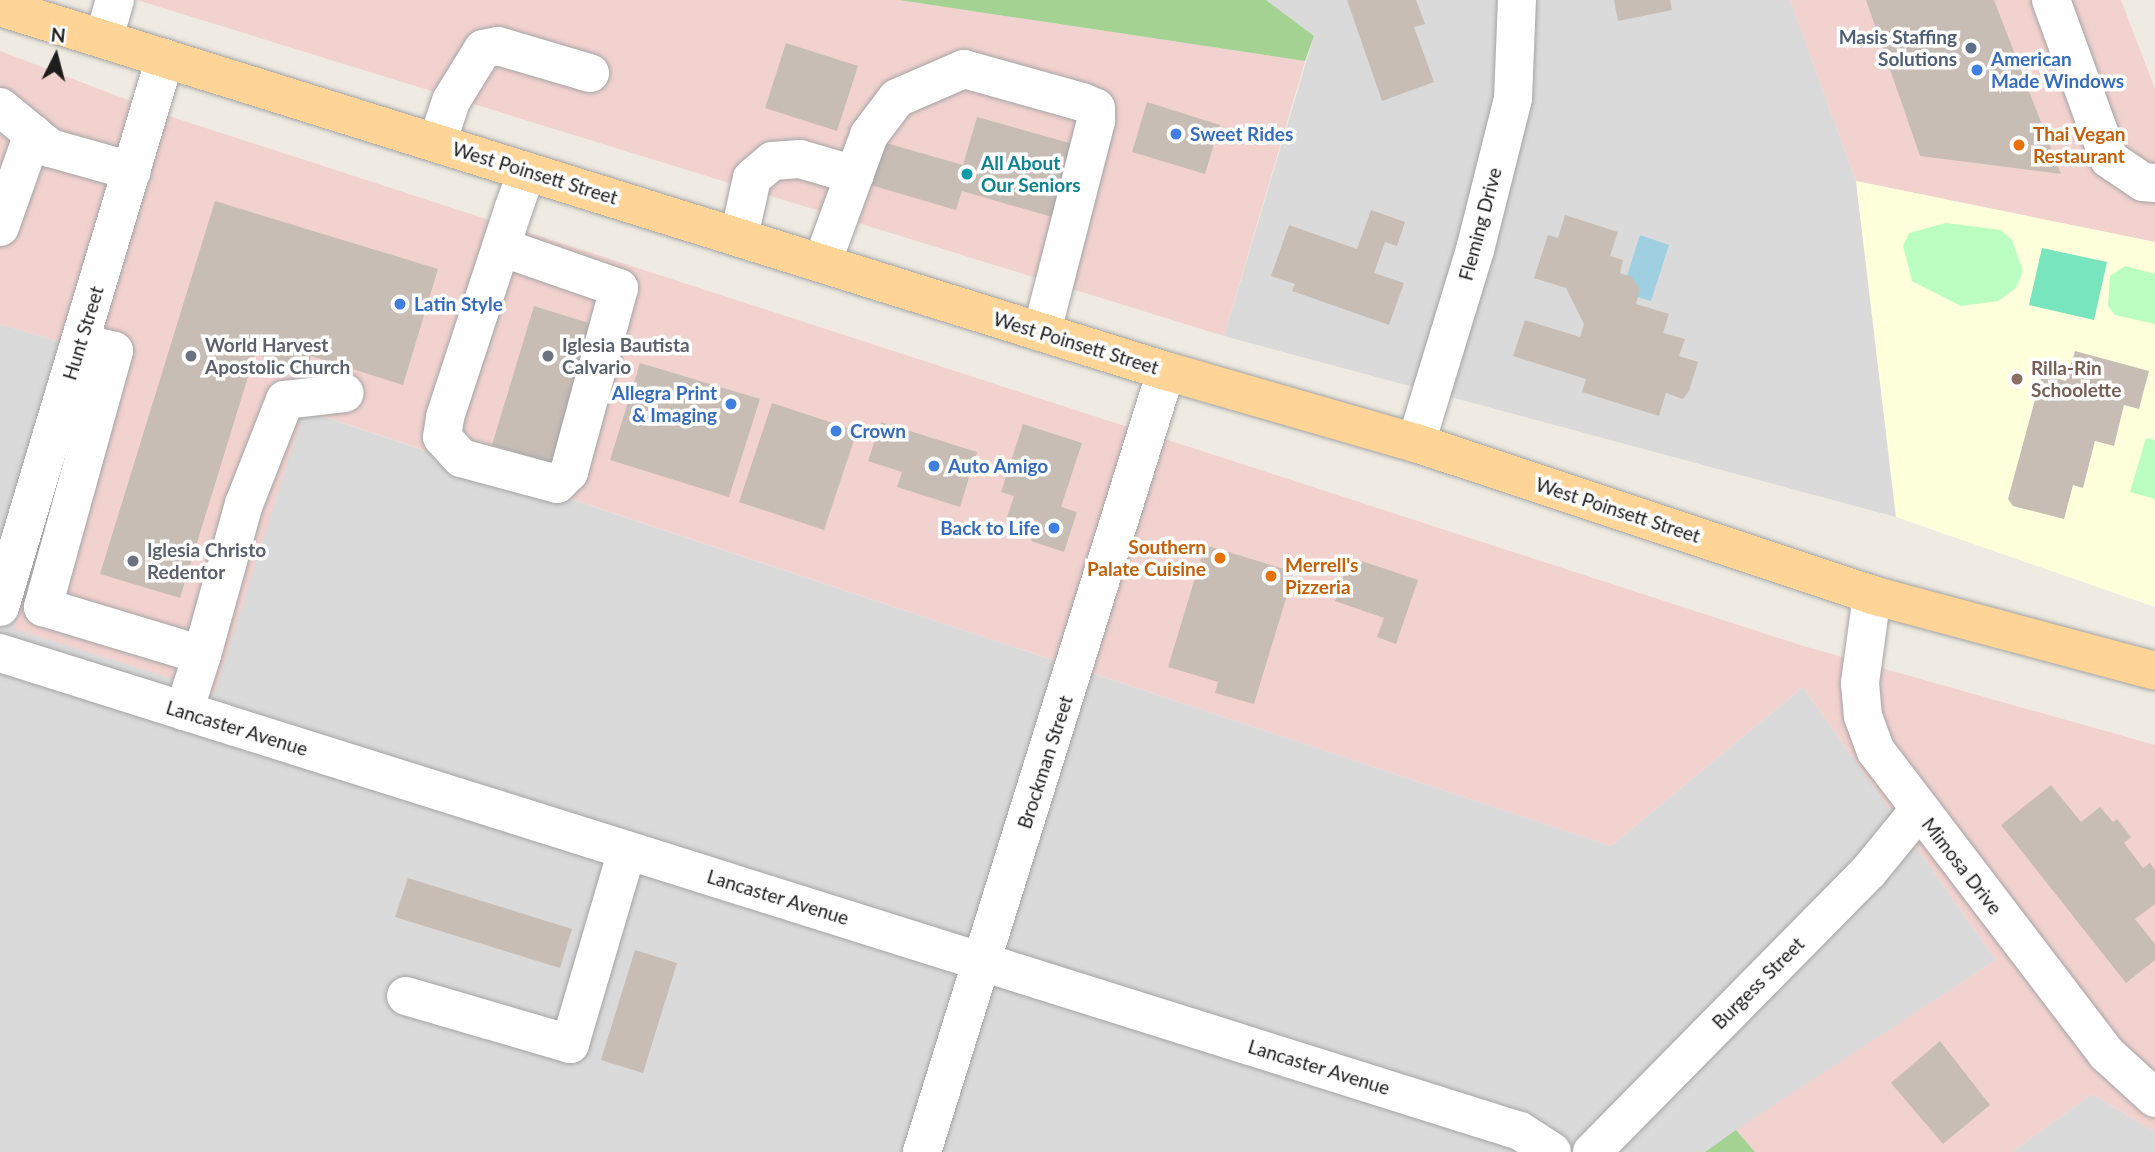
<!DOCTYPE html>
<html>
<head>
<meta charset="utf-8">
<style>
	body { margin:0 }
	#map { position:relative; width:2155px; height:1152px; overflow:hidden; background:#efebe2; font-family:Lato,sans-serif }
	div>[style] { position:absolute }
	.residential>* { inset:0; background:#dbdada }
	.commercial>* { inset:0; background:#f2d2cf }
	.education>* { inset:0; background:#feffdb }
	.forest>* { inset:0; background:#a4d293 }
	.park>* { inset:0; background:#bbfec2 }
	.pitch>* { inset:0; background:#79e5be }
	.water>* { inset:0; background:#9ed0e1 }
	.building>* { inset:0; background:#c7bdb5 }
	.roads { filter:drop-shadow(0 0 2px #a4a4a4) drop-shadow(0 0 2px #a4a4a4) }
	.minor>* { height:38px; margin:-19px; padding:0 19px; transform-origin:19px; border-radius:19px; background:#fff }
	.major>* { height:38px; margin:-19px; padding:0 19px; transform-origin:19px; border-radius:19px; background:#ffd597 }
	.dots>* { width:19px; height:19px; translate:-50% -50%; box-sizing:border-box; border:4px solid #fff; border-radius:50% }
	span { translate:-50% -50%; white-space:nowrap; text-align:center; line-height:1.15; -webkit-text-stroke:7px #fff; paint-order:stroke }
	.service-label { font-size:19px; color:#4e5e75; font-weight:700 }
	.right { translate:-100% -50%; text-align:right }
	.shop-label { font-size:19px; color:#366cbe; font-weight:700 }
	.left { translate:0 -50%; text-align:left }
	.food-label { font-size:19px; color:#c56008; font-weight:700 }
	.culture-label { font-size:19px; color:#0d838f; font-weight:700 }
	.street-label { font-size:19px; color:#1d1d1d }
	.worship-label { font-size:19px; color:#5b616d; font-weight:700 }
	.education-label { font-size:19px; color:#785e54; font-weight:700 }
	.north { position:absolute; left:21px; top:21px; width:70px; height:70px; -webkit-text-stroke:5px #fff; paint-order:stroke; rotate:6deg; font-size:19px; font-weight:700; line-height:28px; text-align:center; color:#1d1d1d }
	.north::after { content:''; display:block; margin:auto; width:24px; height:32px; background:#1d1d1d; clip-path:polygon(50% 0,100% 100%,50% 72%,0 100%) }
</style>
</head>
<body>
<div id="map">
	<div class="residential">
		<i style="clip-path:polygon(1266px 0,1790px 0,1856px 181px,1896px 517px,1224px 336px,1314px 36px)"></i>
		<i style="clip-path:polygon(0 324px,100px 354px,14px 629px,303px 410px,1611px 846px,1803px 687px,1996px 960px,1705px 1152px,0 1152px)"></i>
		<i style="clip-path:polygon(2092px 1094px,2155px 1132px,2155px 1152px,2012px 1152px)"></i>
	</div>
	<div class="commercial">
		<i style="clip-path:polygon(137px 0,899px 0,1305px 61px,1224px 336px)"></i>
		<i style="clip-path:polygon(1790px 0,2121px 0,2155px 89px,2155px 242px,1856px 181px)"></i>
		<i style="clip-path:polygon(0 51px,175px 118px,1800px 645px,2155px 745px,2155px 1132px,2092px 1094px,2012px 1152px,1755px 1152px,1736px 1130px,1996px 960px,1803px 687px,1611px 846px,304px 410px,215px 692px,14px 629px,100px 354px,0 324px)"></i>
	</div>
	<div class="education">
		<i style="clip-path:polygon(1856px 181px,2155px 242px,2155px 607px,1896px 517px)"></i>
	</div>
	<div class="forest">
		<i style="clip-path:polygon(899px 0,1266px 0,1314px 36px,1305px 61px)"></i>
		<i style="clip-path:polygon(1736px 1130px,1755px 1152px,1705px 1152px)"></i>
	</div>
	<div class="park">
		<i style="clip-path:polygon(1946px 223px,2001px 230px,2012px 240px,2023px 271px,2016px 288px,1998px 301px,1961px 306px,1912px 281px,1903px 246px,1909px 233px)"></i>
		<i style="clip-path:polygon(2125px 266px,2155px 274px,2155px 324px,2115px 315px,2108px 306px,2110px 276px)"></i>
		<i style="clip-path:polygon(2146px 438px,2155px 440px,2155px 499px,2130px 492px)"></i>
	</div>
	<div class="pitch">
		<i style="clip-path:polygon(2042px 248px,2107px 262px,2094px 320px,2029px 305px)"></i>
	</div>
	<div class="water">
		<i style="clip-path:polygon(1640px 235px,1669px 245px,1651px 301px,1638px 297px,1627px 276px)"></i>
	</div>
	<div class="building">
		<i style="clip-path:polygon(1347px 0,1416px 0,1425px 24px,1414px 27px,1434px 82px,1382px 101px)"></i>
		<i style="clip-path:polygon(1614px 0,1670px 0,1672px 10px,1618px 21px)"></i>
		<i style="clip-path:polygon(1866px 0,1994px 0,2061px 174px,1920px 156px)"></i>
		<i style="clip-path:polygon(786px 43px,858px 66px,837px 131px,765px 108px)"></i>
		<i style="clip-path:polygon(1147px 102px,1220px 125px,1205px 174px,1132px 152px)"></i>
		<i style="clip-path:polygon(977px 117px,1073px 144px,1052px 217px,962px 191px,956px 210px,867px 184px,879px 141px,963px 165px)"></i>
		<i style="clip-path:polygon(215px 201px,438px 269px,403px 385px,311px 356px,307px 371px,255px 354px,180px 598px,100px 574px)"></i>
		<i style="clip-path:polygon(1371px 210px,1405px 222px,1397px 246px,1385px 242px,1374px 273px,1404px 283px,1389px 325px,1292px 291px,1295px 284px,1271px 276px,1289px 225px,1357px 249px)"></i>
		<i style="clip-path:polygon(1565px 215px,1618px 232px,1610px 256px,1623px 260px,1620px 273px,1632px 277px,1640px 290px,1636px 304px,1669px 314px,1663px 333px,1685px 339px,1679px 356px,1698px 362px,1689px 391px,1683px 399px,1666px 393px,1659px 416px,1582px 392px,1586px 379px,1513px 356px,1525px 320px,1580px 337px,1584px 324px,1566px 288px,1534px 278px,1548px 235px,1558px 238px)"></i>
		<i style="clip-path:polygon(534px 306px,595px 325px,553px 463px,492px 445px)"></i>
		<i style="clip-path:polygon(2075px 351px,2149px 371px,2139px 409px,2124px 405px,2114px 446px,2095px 441px,2083px 488px,2073px 485px,2064px 519px,2013px 506px,2008px 499px,2042px 374px,2066px 381px)"></i>
		<i style="clip-path:polygon(640px 363px,760px 399px,729px 497px,610px 460px)"></i>
		<i style="clip-path:polygon(772px 403px,857px 431px,824px 530px,739px 502px)"></i>
		<i style="clip-path:polygon(881px 422px,977px 452px,960px 507px,897px 487px,902px 472px,868px 461px)"></i>
		<i style="clip-path:polygon(1023px 424px,1082px 443px,1061px 507px,1077px 512px,1064px 552px,1031px 541px,1038px 521px,1007px 517px,1014px 496px,1001px 492px)"></i>
		<i style="clip-path:polygon(1205px 545px,1294px 572px,1254px 704px,1215px 693px,1218px 682px,1168px 667px)"></i>
		<i style="clip-path:polygon(1350px 557px,1418px 580px,1396px 644px,1377px 637px,1384px 618px,1335px 601px)"></i>
		<i style="clip-path:polygon(2051px 785px,2081px 822px,2100px 807px,2113px 822px,2117px 819px,2131px 837px,2124px 843px,2143px 868px,2150px 863px,2155px 870px,2155px 904px,2135px 919px,2155px 944px,2155px 960px,2126px 983px,2001px 825px)"></i>
		<i style="clip-path:polygon(408px 878px,572px 929px,560px 968px,395px 917px)"></i>
		<i style="clip-path:polygon(635px 950px,677px 963px,643px 1073px,601px 1060px)"></i>
		<i style="clip-path:polygon(1940px 1041px,1990px 1105px,1943px 1144px,1891px 1083px)"></i>
	</div>
	<div class="roads">
		<div class="minor">
			<i style="left:2051px;top:0;width:169px;rotate:70deg"></i>
			<i style="left:2109px;top:159px;width:41px;rotate:34.1deg"></i>
			<i style="left:2143px;top:182px;width:12px;rotate:5deg"></i>
			<i style="left:104px;top:38px;width:40px;rotate:-74deg"></i>
			<i style="left:0;top:107px;width:65px;rotate:39.4deg"></i>
			<i style="left:50px;top:148px;width:85px;rotate:15.7deg"></i>
			<i style="left:437px;top:143px;width:44px;rotate:-71.6deg"></i>
			<i style="left:451px;top:101px;width:61px;rotate:-58.4deg"></i>
			<i style="left:483px;top:49px;width:15px;rotate:-11deg"></i>
			<i style="left:498px;top:46px;width:96px;rotate:16.4deg"></i>
			<i style="left:0;top:227px;width:99px;rotate:-70.5deg"></i>
			<i style="left:739px;top:237px;width:60px;rotate:-77.6deg"></i>
			<i style="left:752px;top:178px;width:26px;rotate:-40deg"></i>
			<i style="left:772px;top:161px;width:28px;rotate:-4deg"></i>
			<i style="left:800px;top:159px;width:57px;rotate:16.2deg"></i>
			<i style="left:501px;top:247px;width:125px;rotate:19.2deg"></i>
			<i style="left:619px;top:288px;width:191px;rotate:105.2deg"></i>
			<i style="left:569px;top:472px;width:17px;rotate:135deg"></i>
			<i style="left:557px;top:484px;width:99px;rotate:-164.8deg"></i>
			<i style="left:461px;top:458px;width:28px;rotate:-132deg"></i>
			<i style="left:442px;top:437px;width:20px;rotate:-81deg"></i>
			<i style="left:445px;top:417px;width:218px;rotate:-71.8deg"></i>
			<i style="left:513px;top:210px;width:41px;rotate:-70.3deg"></i>
			<i style="left:822px;top:263px;width:136px;rotate:-69.8deg"></i>
			<i style="left:869px;top:135px;width:46px;rotate:-52.9deg"></i>
			<i style="left:897px;top:98px;width:73px;rotate:-23.4deg"></i>
			<i style="left:964px;top:69px;width:123px;rotate:15.6deg"></i>
			<i style="left:1082px;top:102px;width:15px;rotate:23deg"></i>
			<i style="left:1096px;top:108px;width:13px;rotate:90deg"></i>
			<i style="left:1096px;top:121px;width:218px;rotate:104.4deg"></i>
			<i style="left:80px;top:343px;width:35px;rotate:13deg"></i>
			<i style="left:114px;top:351px;width:266px;rotate:105.5deg"></i>
			<i style="left:43px;top:607px;width:166px;rotate:16.8deg"></i>
			<i style="left:202px;top:655px;width:59px;rotate:107.8deg"></i>
			<i style="left:1416px;top:443px;width:202px;rotate:-73deg"></i>
			<i style="left:1475px;top:250px;width:156px;rotate:-75.9deg"></i>
			<i style="left:1513px;top:99px;width:99px;rotate:-87.7deg"></i>
			<i style="left:1872px;top:595px;width:89px;rotate:97.8deg"></i>
			<i style="left:1860px;top:683px;width:33px;rotate:85deg"></i>
			<i style="left:1863px;top:716px;width:37px;rotate:70deg"></i>
			<i style="left:1876px;top:751px;width:381px;rotate:52.7deg"></i>
			<i style="left:2107px;top:1054px;width:65px;rotate:42.5deg"></i>
			<i style="left:0;top:607px;width:573px;rotate:-73.27deg"></i>
			<i style="left:0;top:653px;width:1593px;rotate:17.46deg"></i>
			<i style="left:1520px;top:1131px;width:38px;rotate:33deg"></i>
			<i style="left:202px;top:655px;width:157px;rotate:-74.5deg"></i>
			<i style="left:244px;top:504px;width:112px;rotate:-68.5deg"></i>
			<i style="left:285px;top:400px;width:60px;rotate:-6.7deg"></i>
			<i style="left:406px;top:996px;width:171px;rotate:16.3deg"></i>
			<i style="left:570px;top:1044px;width:202px;rotate:-73.6deg"></i>
			<i style="left:922px;top:1152px;width:818px;rotate:-72.65deg"></i>
			<i style="left:1592px;top:1152px;width:395px;rotate:-45.4deg"></i>
			<i style="left:1869px;top:871px;width:79px;rotate:-50.7deg"></i>
		</div>
		<div class="major">
			<i style="left:0;top:7px;width:1221px;rotate:17.34deg"></i>
			<i style="left:1166px;top:371px;width:260px;rotate:16.1deg"></i>
			<i style="left:1416px;top:443px;width:481px;rotate:18.4deg"></i>
			<i style="left:1872px;top:595px;width:293px;rotate:15deg"></i>
		</div>
	</div>
	<div class="dots">
		<i style="left:1971px;top:48px;background:#5c6f8a"></i>
		<i style="left:1977px;top:70px;background:#3f7fe0"></i>
		<i style="left:1176px;top:134px;background:#3f7fe0"></i>
		<i style="left:2019px;top:145px;background:#e8710a"></i>
		<i style="left:967px;top:174px;background:#0f9aa8"></i>
		<i style="left:400px;top:304px;background:#3f7fe0"></i>
		<i style="left:191px;top:356px;background:#6b7280"></i>
		<i style="left:548px;top:356px;background:#6b7280"></i>
		<i style="left:2017px;top:379px;background:#8d6e63"></i>
		<i style="left:731px;top:404px;background:#3f7fe0"></i>
		<i style="left:836px;top:431px;background:#3f7fe0"></i>
		<i style="left:934px;top:466px;background:#3f7fe0"></i>
		<i style="left:1054px;top:528px;background:#3f7fe0"></i>
		<i style="left:1220px;top:558px;background:#e8710a"></i>
		<i style="left:133px;top:561px;background:#6b7280"></i>
		<i style="left:1271px;top:576px;background:#e8710a"></i>
	</div>
	<div class="service-label">
		<span class="right" style="left:1957px;top:48px">Masis Staffing<br>Solutions</span>
	</div>
	<div class="shop-label">
		<span class="left" style="left:1991px;top:70px">American<br>Made Windows</span>
		<span class="left" style="left:1190px;top:134px">Sweet Rides</span>
		<span class="left" style="left:414px;top:304px">Latin Style</span>
		<span class="right" style="left:717px;top:404px">Allegra Print<br>&amp; Imaging</span>
		<span class="left" style="left:850px;top:431px">Crown</span>
		<span class="left" style="left:948px;top:466px">Auto Amigo</span>
		<span class="right" style="left:1040px;top:528px">Back to Life</span>
	</div>
	<div class="food-label">
		<span class="left" style="left:2033px;top:145px">Thai Vegan<br>Restaurant</span>
		<span class="right" style="left:1206px;top:558px">Southern<br>Palate Cuisine</span>
		<span class="left" style="left:1285px;top:576px">Merrell's<br>Pizzeria</span>
	</div>
	<div class="culture-label">
		<span class="left" style="left:981px;top:174px">All About<br>Our Seniors</span>
	</div>
	<div class="street-label">
		<span style="left:535px;top:173px;rotate:17deg">West Poinsett Street</span>
		<span style="left:1480px;top:224px;rotate:-75deg">Fleming Drive</span>
		<span style="left:83px;top:333px;rotate:-73deg">Hunt Street</span>
		<span style="left:1076px;top:343px;rotate:17deg">West Poinsett Street</span>
		<span style="left:1618px;top:510px;rotate:18deg">West Poinsett Street</span>
		<span style="left:237px;top:728px;rotate:17deg">Lancaster Avenue</span>
		<span style="left:1045px;top:762px;rotate:-72deg">Brockman Street</span>
		<span style="left:1962px;top:866px;rotate:52deg">Mimosa Drive</span>
		<span style="left:778px;top:897px;rotate:17deg">Lancaster Avenue</span>
		<span style="left:1758px;top:983px;rotate:-45deg">Burgess Street</span>
		<span style="left:1319px;top:1067px;rotate:17deg">Lancaster Avenue</span>
	</div>
	<div class="worship-label">
		<span class="left" style="left:205px;top:356px">World Harvest<br>Apostolic Church</span>
		<span class="left" style="left:562px;top:356px">Iglesia Bautista<br>Calvario</span>
		<span class="left" style="left:147px;top:561px">Iglesia Christo<br>Redentor</span>
	</div>
	<div class="education-label">
		<span class="left" style="left:2031px;top:379px">Rilla-Rin<br>Schoolette</span>
	</div>
	<div class="north">N</div>
</div>
</body>
</html>
